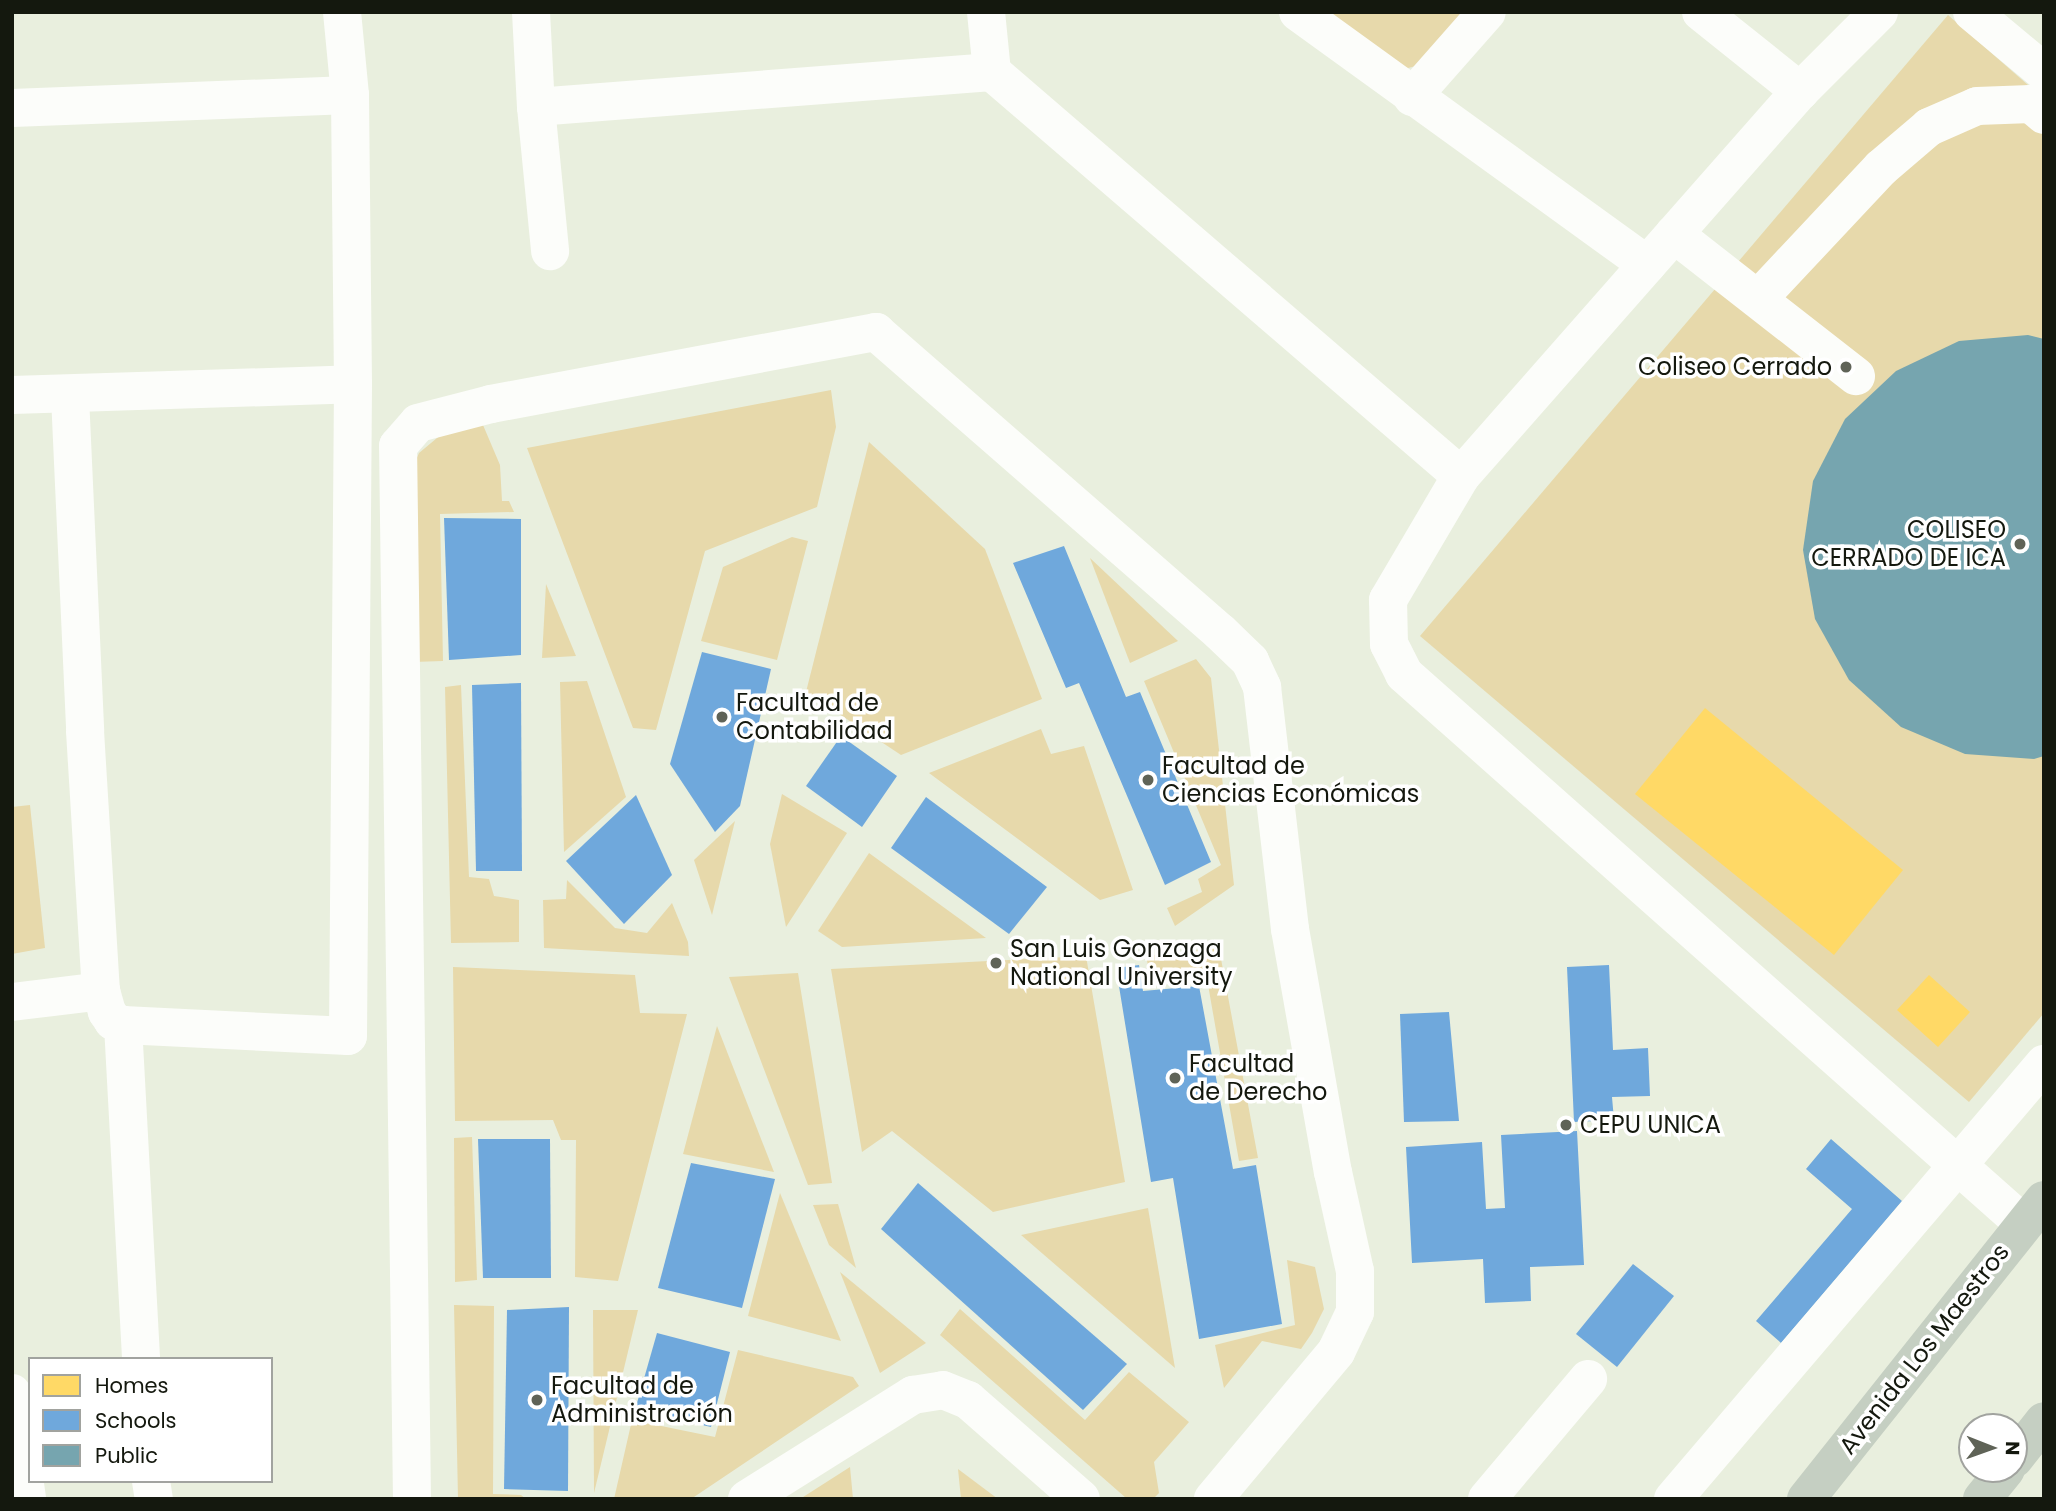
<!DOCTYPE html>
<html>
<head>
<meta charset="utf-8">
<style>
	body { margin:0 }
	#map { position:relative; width:2056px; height:1511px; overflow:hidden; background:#e9efde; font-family:Poppins,sans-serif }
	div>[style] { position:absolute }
	.green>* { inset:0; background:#e7d9ab }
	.homes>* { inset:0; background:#ffd966 }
	.schools>* { inset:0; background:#6fa8dc }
	.public>* { inset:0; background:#76a5af }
	.minor>* { height:38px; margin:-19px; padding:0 19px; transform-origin:19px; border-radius:19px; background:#fcfdfa }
	.highway>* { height:38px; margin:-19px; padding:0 19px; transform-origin:19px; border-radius:19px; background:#c5cfc2 }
	.dots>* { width:19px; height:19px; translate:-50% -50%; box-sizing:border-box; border:4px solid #fff; border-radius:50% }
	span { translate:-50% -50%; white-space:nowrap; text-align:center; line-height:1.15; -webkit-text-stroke:7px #fff; paint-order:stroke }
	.poi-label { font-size:24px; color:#14180e }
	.right { translate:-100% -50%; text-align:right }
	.left { translate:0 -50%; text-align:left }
	.street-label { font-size:24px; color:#14180e }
	.frame { position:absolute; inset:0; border:14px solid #14180e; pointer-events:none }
	.legend { position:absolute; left:28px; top:1357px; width:245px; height:126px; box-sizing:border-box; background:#fff; border:2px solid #a1a39f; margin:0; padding:9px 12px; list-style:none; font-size:21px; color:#14180e }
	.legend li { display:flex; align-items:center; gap:14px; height:35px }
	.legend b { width:35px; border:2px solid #a1a39f }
	.north { position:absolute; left:1958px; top:1413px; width:70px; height:70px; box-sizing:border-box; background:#fff; border:2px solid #a1a39f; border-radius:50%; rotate:91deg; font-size:19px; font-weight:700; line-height:28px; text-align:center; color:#14180e }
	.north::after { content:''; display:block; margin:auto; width:24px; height:32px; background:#5f6357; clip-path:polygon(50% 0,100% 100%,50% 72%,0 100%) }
</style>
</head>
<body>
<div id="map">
	<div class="green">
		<i style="clip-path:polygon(1317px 12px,1468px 12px,1416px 66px,1408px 68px,1385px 62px)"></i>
		<i style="clip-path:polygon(1948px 15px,2044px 99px,2044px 1013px,1969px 1102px,1420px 636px)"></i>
		<i style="clip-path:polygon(831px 390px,836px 427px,817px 507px,705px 551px,656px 730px,633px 728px,527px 448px)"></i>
		<i style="clip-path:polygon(483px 425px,500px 465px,502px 501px,509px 501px,514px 512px,440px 514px,443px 661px,413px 662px,413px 467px,419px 453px,449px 428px)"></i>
		<i style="clip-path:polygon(869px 442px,985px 549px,1042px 699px,901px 755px,806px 692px)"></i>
		<i style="clip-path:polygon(792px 537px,808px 541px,777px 660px,701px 641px,723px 567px)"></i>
		<i style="clip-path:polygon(1090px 558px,1178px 641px,1130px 663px)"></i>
		<i style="clip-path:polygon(546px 584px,576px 656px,542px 658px)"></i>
		<i style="clip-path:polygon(1196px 659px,1211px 678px,1234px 885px,1175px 926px,1167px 908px,1202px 892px,1198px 879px,1221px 865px,1144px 681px)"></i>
		<i style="clip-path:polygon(587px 681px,626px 797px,564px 852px,560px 682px)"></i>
		<i style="clip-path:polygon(461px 685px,469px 877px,489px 879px,494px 896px,519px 900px,519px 942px,451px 943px,445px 687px)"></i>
		<i style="clip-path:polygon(1041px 729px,1051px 754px,1084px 746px,1133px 890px,1100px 900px,929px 773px)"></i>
		<i style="clip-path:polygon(782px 794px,847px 833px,786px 927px,770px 844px)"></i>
		<i style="clip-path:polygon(30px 805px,45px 948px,12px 954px,12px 807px)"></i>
		<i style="clip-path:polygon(735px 821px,712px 915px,694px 860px)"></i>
		<i style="clip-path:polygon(869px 853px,986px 938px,842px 947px,818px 931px)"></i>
		<i style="clip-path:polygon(567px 880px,615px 928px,647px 933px,672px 903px,688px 942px,689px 956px,544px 948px,543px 900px,566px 899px)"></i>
		<i style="clip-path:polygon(1219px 948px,1258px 1158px,1239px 1161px,1207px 979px,1152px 984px,1146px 956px)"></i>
		<i style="clip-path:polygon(1086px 956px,1125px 1182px,993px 1212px,892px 1131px,862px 1152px,831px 969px)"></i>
		<i style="clip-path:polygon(453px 967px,635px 975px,640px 1013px,687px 1014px,618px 1281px,575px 1277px,576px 1140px,561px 1140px,553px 1120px,455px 1121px)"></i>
		<i style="clip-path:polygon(798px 973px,832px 1183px,808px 1185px,729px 977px)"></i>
		<i style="clip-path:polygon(717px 1026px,774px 1172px,683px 1154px)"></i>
		<i style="clip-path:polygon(472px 1137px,477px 1280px,455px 1282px,454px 1138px)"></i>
		<i style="clip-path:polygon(780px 1193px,841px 1341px,748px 1316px)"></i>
		<i style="clip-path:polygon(838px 1204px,856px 1268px,829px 1245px,813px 1205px)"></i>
		<i style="clip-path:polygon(1148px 1208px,1175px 1368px,1021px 1235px)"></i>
		<i style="clip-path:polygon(1287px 1260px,1315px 1267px,1324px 1309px,1312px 1333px,1301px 1349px,1262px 1341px,1224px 1388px,1215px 1345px,1295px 1325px)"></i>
		<i style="clip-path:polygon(840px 1272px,926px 1343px,880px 1373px)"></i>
		<i style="clip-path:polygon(454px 1305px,494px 1306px,493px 1494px,521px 1495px,526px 1499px,458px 1499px)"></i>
		<i style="clip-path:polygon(960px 1309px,1085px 1420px,1129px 1372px,1189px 1422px,1154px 1462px,1159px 1493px,1153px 1499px,1126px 1498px,940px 1335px)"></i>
		<i style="clip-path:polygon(593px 1310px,638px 1310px,594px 1493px)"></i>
		<i style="clip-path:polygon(738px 1350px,853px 1377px,859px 1386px,691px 1499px,614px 1499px,632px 1420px,715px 1437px)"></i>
		<i style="clip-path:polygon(850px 1467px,853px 1499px,800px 1499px)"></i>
		<i style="clip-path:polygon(958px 1469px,998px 1499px,961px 1499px)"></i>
	</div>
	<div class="homes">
		<i style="clip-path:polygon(1705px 708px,1903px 870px,1834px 955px,1635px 794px)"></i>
		<i style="clip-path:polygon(1929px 975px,1970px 1012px,1938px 1047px,1897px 1010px)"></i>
	</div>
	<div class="schools">
		<i style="clip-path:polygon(444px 518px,521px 519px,521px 655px,449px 660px)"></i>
		<i style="clip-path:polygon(1064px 546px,1126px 697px,1140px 692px,1211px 862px,1165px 885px,1079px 683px,1066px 688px,1013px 563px)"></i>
		<i style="clip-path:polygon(702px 652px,771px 669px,740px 806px,715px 832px,670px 764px)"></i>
		<i style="clip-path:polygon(521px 683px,522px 871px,476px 871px,472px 685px)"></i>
		<i style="clip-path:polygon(841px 736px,897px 776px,862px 827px,806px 786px)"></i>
		<i style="clip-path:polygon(636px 795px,672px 875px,624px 924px,566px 861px)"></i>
		<i style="clip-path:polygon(926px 797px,1047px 887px,1009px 934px,891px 848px)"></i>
		<i style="clip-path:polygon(1139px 965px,1143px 991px,1199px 986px,1233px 1169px,1256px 1165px,1282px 1324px,1199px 1339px,1173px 1178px,1151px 1182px,1116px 968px)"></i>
		<i style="clip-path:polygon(1609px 965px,1613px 1050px,1648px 1048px,1650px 1096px,1612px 1097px,1614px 1120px,1574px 1122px,1567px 967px)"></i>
		<i style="clip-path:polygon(1449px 1012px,1459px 1121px,1404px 1122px,1400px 1014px)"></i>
		<i style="clip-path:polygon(1577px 1131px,1584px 1265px,1530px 1267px,1531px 1301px,1485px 1303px,1483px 1259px,1412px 1263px,1406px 1147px,1482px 1142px,1486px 1209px,1505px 1208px,1501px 1135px)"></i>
		<i style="clip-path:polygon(478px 1139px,550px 1139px,551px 1278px,483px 1278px)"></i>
		<i style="clip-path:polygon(1831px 1139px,1902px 1201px,1781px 1343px,1756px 1321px,1852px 1209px,1806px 1169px)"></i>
		<i style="clip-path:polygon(691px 1163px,775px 1179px,742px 1308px,658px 1288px)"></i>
		<i style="clip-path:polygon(918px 1183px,1127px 1364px,1083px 1410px,881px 1229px)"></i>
		<i style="clip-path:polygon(1633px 1264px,1674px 1296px,1617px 1367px,1576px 1334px)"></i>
		<i style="clip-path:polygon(569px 1307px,568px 1491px,504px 1489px,507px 1310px)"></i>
		<i style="clip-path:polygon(657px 1333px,730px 1352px,711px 1427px,635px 1410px)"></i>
	</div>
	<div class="public">
		<i style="clip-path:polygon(2028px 335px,2044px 339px,2044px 756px,2034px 759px,1965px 754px,1901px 727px,1849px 680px,1815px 619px,1803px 550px,1813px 481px,1845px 419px,1896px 371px,1959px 341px)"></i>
	</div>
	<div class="minor">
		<i style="left:531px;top:12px;width:95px;rotate:87deg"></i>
		<i style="left:536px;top:107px;width:145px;rotate:84.4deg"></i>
		<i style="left:986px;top:12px;width:60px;rotate:84.3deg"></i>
		<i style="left:1298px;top:12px;width:431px;rotate:35.9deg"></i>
		<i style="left:1701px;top:12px;width:127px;rotate:38.6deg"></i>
		<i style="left:1879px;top:12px;width:112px;rotate:135deg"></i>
		<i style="left:1800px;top:91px;width:513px;rotate:131.36deg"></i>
		<i style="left:1461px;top:476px;width:144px;rotate:120.5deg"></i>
		<i style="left:1388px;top:600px;width:44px;rotate:88.7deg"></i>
		<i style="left:1389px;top:644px;width:34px;rotate:63deg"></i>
		<i style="left:1404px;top:674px;width:829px;rotate:41.58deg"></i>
		<i style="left:1972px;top:12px;width:94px;rotate:39.8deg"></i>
		<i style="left:1412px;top:97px;width:113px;rotate:-48.6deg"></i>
		<i style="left:536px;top:107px;width:457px;rotate:-4.4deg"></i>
		<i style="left:992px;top:72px;width:619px;rotate:40.74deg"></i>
		<i style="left:12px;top:108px;width:338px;rotate:-2.2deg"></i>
		<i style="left:1674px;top:234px;width:231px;rotate:38deg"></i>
		<i style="left:1758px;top:299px;width:180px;rotate:-46.8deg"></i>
		<i style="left:1881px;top:168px;width:63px;rotate:-40.5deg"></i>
		<i style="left:1929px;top:127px;width:52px;rotate:-23.6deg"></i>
		<i style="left:1977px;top:106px;width:54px;rotate:-2.1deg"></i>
		<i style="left:2031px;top:104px;width:17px;rotate:40deg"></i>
		<i style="left:12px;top:395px;width:341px;rotate:-1.8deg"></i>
		<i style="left:70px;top:396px;width:335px;rotate:87.4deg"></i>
		<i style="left:85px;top:731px;width:260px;rotate:86.5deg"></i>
		<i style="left:101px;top:991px;width:22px;rotate:74deg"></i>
		<i style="left:107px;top:1012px;width:11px;rotate:56deg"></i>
		<i style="left:113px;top:1021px;width:11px;rotate:22deg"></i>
		<i style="left:123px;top:1025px;width:225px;rotate:2.8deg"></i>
		<i style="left:348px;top:1036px;width:652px;rotate:-89.56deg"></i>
		<i style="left:353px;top:384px;width:289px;rotate:-90.6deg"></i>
		<i style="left:350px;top:95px;width:83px;rotate:-95.5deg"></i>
		<i style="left:12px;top:1002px;width:90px;rotate:-7deg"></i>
		<i style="left:123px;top:1025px;width:334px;rotate:86.9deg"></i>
		<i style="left:12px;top:1393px;width:107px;rotate:81.9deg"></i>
		<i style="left:151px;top:1481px;width:18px;rotate:81deg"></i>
		<i style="left:412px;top:1499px;width:1053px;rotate:-90.76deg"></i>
		<i style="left:398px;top:446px;width:30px;rotate:-49deg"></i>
		<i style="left:418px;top:423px;width:75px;rotate:-14.6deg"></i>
		<i style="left:491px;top:404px;width:392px;rotate:-10.6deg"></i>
		<i style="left:876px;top:332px;width:456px;rotate:41.1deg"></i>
		<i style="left:1220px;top:632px;width:42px;rotate:44deg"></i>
		<i style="left:1250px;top:661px;width:29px;rotate:65deg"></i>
		<i style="left:1262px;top:687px;width:244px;rotate:83.4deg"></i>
		<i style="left:1290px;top:929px;width:247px;rotate:80deg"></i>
		<i style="left:1333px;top:1172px;width:101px;rotate:77.5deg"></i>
		<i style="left:1355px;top:1271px;width:41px;rotate:90deg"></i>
		<i style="left:1355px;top:1312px;width:44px;rotate:115.4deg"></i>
		<i style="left:1336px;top:1352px;width:192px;rotate:129.9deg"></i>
		<i style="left:747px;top:1499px;width:196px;rotate:-32.1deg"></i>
		<i style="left:913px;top:1395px;width:30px;rotate:-9deg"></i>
		<i style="left:943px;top:1390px;width:27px;rotate:22deg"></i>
		<i style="left:968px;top:1400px;width:150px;rotate:41.2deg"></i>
		<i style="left:1487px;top:1499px;width:157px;rotate:-49.9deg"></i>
		<i style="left:1673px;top:1499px;width:572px;rotate:-49.54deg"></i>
	</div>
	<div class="highway">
		<i style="left:2014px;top:1459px;width:48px;rotate:-51.7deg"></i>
		<i style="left:1806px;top:1499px;width:382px;rotate:-51.5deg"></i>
		<i style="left:1982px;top:1499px;width:38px;rotate:-51deg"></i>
	</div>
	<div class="dots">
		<i style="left:1846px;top:367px;background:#5f6357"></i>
		<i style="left:2020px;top:544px;background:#5f6357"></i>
		<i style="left:722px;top:717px;background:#5f6357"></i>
		<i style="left:1148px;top:780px;background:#5f6357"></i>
		<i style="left:996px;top:963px;background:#5f6357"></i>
		<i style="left:1175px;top:1078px;background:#5f6357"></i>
		<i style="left:1566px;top:1125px;background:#5f6357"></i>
		<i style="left:537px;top:1400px;background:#5f6357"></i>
	</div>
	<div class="poi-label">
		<span class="right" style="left:1832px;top:367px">Coliseo Cerrado</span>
		<span class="right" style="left:2006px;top:544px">COLISEO<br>CERRADO DE ICA</span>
		<span class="left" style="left:736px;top:717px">Facultad de<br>Contabilidad</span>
		<span class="left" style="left:1162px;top:780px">Facultad de<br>Ciencias Económicas</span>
		<span class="left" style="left:1010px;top:963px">San Luis Gonzaga<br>National University</span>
		<span class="left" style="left:1189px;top:1078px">Facultad<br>de Derecho</span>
		<span class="left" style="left:1580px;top:1125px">CEPU UNICA</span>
		<span class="left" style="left:551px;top:1400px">Facultad de<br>Administración</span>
	</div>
	<div class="street-label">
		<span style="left:1924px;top:1349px;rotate:-52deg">Avenida Los Maestros</span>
	</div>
	<div class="frame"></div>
	<ul class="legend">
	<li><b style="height:19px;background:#ffd966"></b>Homes</li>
	<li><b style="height:19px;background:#6fa8dc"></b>Schools</li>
	<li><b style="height:19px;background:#76a5af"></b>Public</li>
	</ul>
	<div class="north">N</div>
</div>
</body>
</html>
